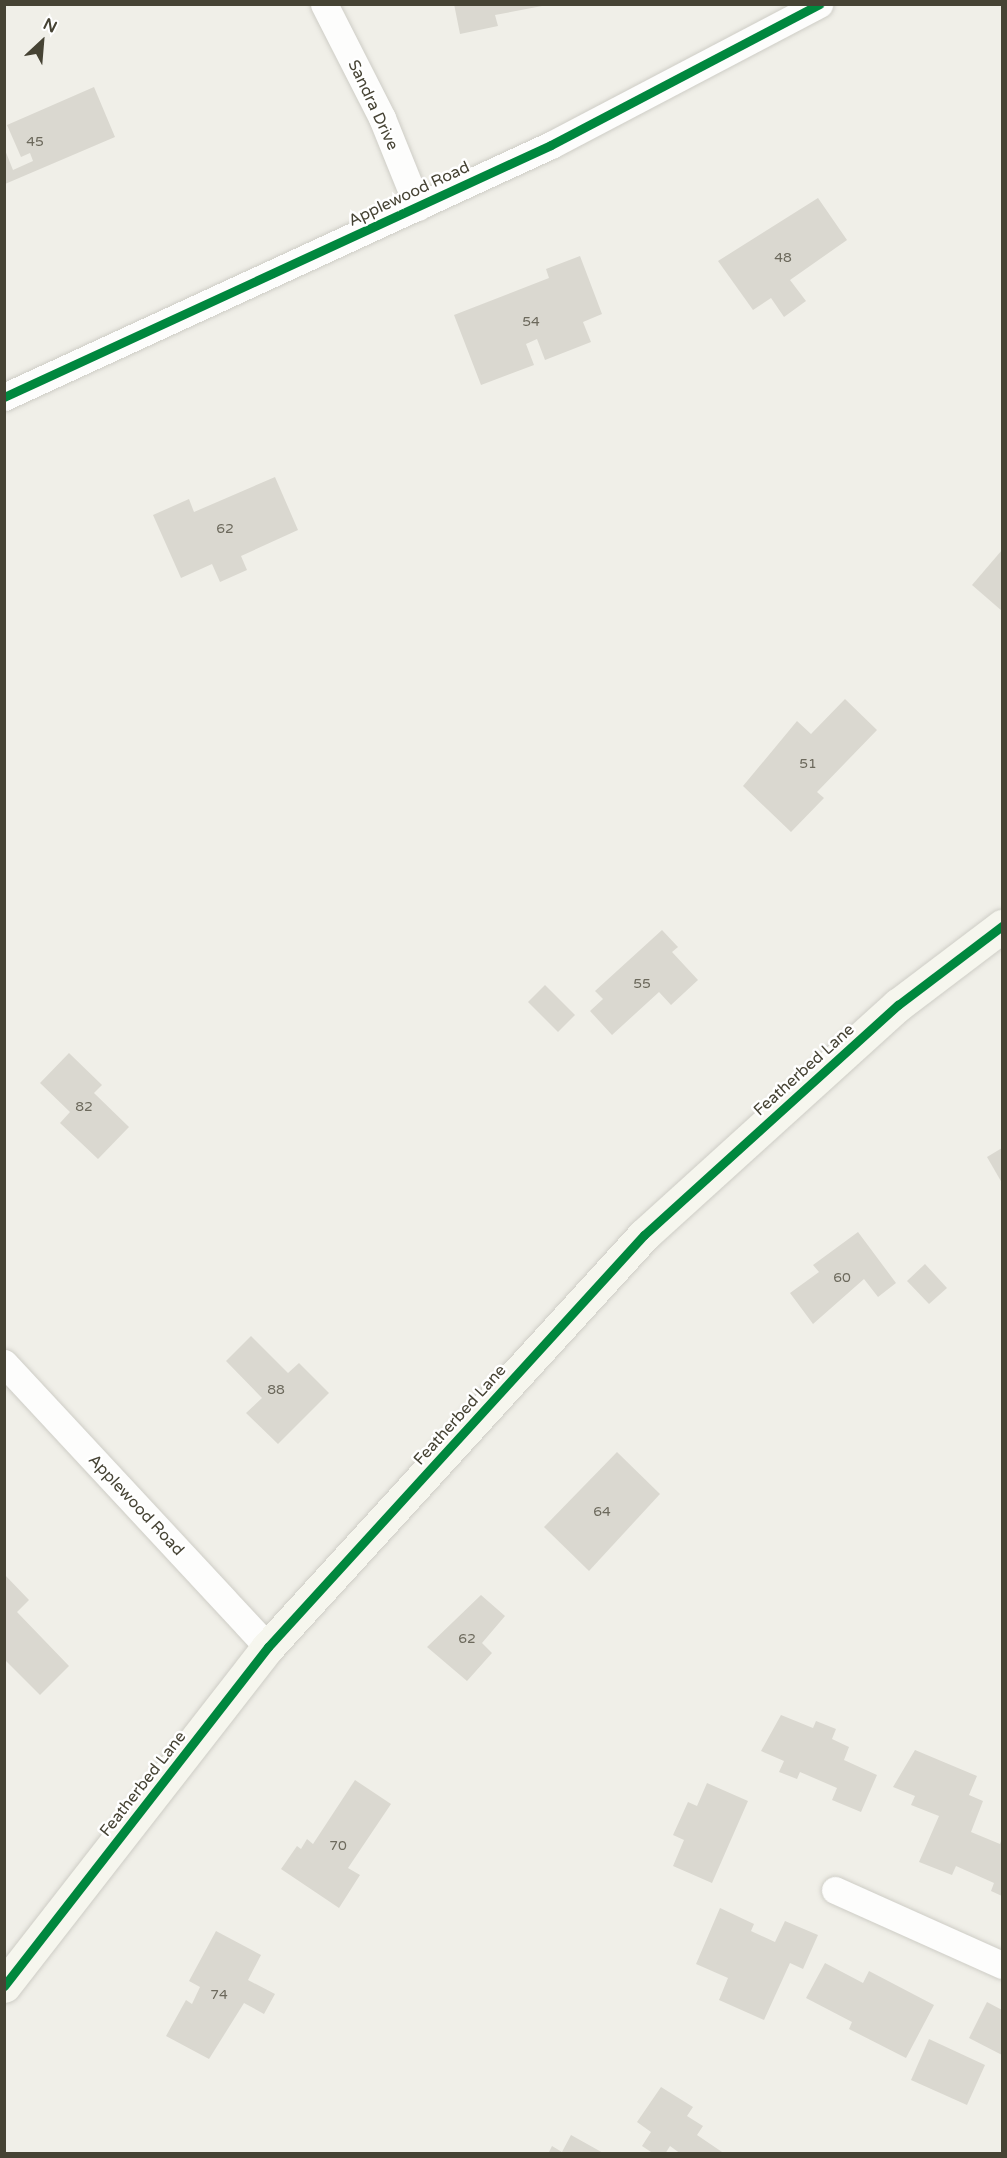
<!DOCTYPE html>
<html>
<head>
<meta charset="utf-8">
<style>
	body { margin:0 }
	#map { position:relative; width:1007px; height:2158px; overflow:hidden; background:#f0efe8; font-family:"Varela Round",sans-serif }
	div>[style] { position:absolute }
	.building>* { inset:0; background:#dad8d0 }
	.roads { filter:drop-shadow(0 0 2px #cecdc6) drop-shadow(0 0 2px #cecdc6) }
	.street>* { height:27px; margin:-13.5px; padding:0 13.5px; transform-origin:13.5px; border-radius:13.5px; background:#fdfdfc }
	.secondary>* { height:33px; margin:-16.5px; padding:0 16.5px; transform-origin:16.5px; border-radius:16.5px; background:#f6f6ee }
	.cycleway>* { height:9px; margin:-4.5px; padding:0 4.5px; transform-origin:4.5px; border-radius:4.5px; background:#00873e }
	span { translate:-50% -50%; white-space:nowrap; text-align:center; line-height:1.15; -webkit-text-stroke:5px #fff; paint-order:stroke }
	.number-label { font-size:14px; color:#6c695c }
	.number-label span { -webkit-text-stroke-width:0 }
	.street-label { font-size:16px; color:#464334 }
	.frame { position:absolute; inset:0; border:6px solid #464334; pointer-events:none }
	.north { position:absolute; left:12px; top:12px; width:60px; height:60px; -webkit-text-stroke:4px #fff; paint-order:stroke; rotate:26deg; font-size:16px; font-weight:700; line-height:24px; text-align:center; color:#464334 }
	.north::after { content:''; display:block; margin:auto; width:21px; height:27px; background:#464334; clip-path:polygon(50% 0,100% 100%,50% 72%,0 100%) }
</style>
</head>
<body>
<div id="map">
	<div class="building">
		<i style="clip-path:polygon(454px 4px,542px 4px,542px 6px,495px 15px,498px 26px,460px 34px)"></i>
		<i style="clip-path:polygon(94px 87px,115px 137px,5px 184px,5px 150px,13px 170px,33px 161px,30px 153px,21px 157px,7px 125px)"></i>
		<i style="clip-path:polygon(818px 198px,847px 240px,790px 280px,806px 301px,784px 317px,771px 298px,753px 310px,718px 261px)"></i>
		<i style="clip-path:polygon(580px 256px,602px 314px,583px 322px,591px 342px,545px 360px,537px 339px,526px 344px,534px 365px,481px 385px,454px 315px,549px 278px,546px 269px)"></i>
		<i style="clip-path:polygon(275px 477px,298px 530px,241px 556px,247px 570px,220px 582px,212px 564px,181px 578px,153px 515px,189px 499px,194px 512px)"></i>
		<i style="clip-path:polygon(1002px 550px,1002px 611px,972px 585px)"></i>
		<i style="clip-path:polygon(845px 699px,877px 730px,817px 792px,824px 798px,791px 832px,743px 786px,797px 721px,811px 734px)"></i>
		<i style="clip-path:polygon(662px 930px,678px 947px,672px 952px,698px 980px,671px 1005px,659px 992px,612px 1035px,590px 1011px,603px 999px,595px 991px)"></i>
		<i style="clip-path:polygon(545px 985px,575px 1015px,558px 1032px,528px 1002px)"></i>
		<i style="clip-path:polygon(69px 1053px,102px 1085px,94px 1093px,129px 1127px,98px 1159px,60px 1123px,70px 1112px,40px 1083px)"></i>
		<i style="clip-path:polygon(1002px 1148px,1002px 1183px,987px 1157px)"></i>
		<i style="clip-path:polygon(858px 1232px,896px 1283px,878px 1297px,864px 1279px,813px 1324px,790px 1293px,819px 1272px,813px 1265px)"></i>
		<i style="clip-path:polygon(925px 1264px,947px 1288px,929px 1304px,907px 1281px)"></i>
		<i style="clip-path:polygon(251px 1336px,288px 1373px,299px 1363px,329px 1393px,278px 1444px,246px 1413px,262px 1398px,226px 1361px)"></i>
		<i style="clip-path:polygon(617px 1452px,660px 1494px,589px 1571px,544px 1527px)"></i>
		<i style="clip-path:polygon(4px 1574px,29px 1600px,17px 1612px,69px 1666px,40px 1695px,4px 1659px)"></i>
		<i style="clip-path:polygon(481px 1595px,505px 1616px,482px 1643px,492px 1653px,467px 1681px,427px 1647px)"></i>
		<i style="clip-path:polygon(781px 1715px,813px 1728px,816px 1721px,836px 1729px,832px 1739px,849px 1747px,844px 1760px,877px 1775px,861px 1812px,832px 1800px,837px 1788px,800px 1772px,797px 1779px,779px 1772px,784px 1761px,761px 1751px)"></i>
		<i style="clip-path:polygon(915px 1750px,977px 1776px,969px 1795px,983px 1801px,971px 1832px,1000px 1844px,1002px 1838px,1002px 1896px,991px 1891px,994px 1883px,956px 1866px,952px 1875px,919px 1862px,939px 1816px,911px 1805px,915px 1796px,893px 1787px)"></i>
		<i style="clip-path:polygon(355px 1780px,391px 1804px,348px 1868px,360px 1875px,339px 1908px,281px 1869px,297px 1846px,301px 1849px,307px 1839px,313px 1844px)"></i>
		<i style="clip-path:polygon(707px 1783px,748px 1801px,712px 1883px,673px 1866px,684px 1840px,673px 1835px,688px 1802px,697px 1806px)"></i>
		<i style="clip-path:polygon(720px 1908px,754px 1924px,751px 1931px,775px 1942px,785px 1921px,818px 1935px,803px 1969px,790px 1963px,764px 2020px,719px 2000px,728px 1978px,696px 1964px)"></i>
		<i style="clip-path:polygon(216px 1931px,261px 1955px,248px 1980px,275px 1994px,264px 2014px,244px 2003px,209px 2059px,166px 2036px,186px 2000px,192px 2004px,200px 1987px,189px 1981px)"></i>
		<i style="clip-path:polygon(825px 1963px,863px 1983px,869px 1971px,934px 2005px,906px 2058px,849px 2029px,852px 2022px,806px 1998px)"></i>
		<i style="clip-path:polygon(987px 2002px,1002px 2010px,1002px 2055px,969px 2038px)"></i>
		<i style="clip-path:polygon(929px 2039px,985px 2065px,967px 2105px,911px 2080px)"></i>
		<i style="clip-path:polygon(661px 2087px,693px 2107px,687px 2116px,703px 2126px,697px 2135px,725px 2154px,681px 2154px,670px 2146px,665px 2154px,654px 2154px,642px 2146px,651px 2132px,637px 2122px)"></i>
		<i style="clip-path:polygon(571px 2135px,605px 2154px,548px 2154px,552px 2146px,562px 2152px)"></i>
	</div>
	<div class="roads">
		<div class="street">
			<i style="left:324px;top:4px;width:128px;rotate:63deg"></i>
			<i style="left:382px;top:118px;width:96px;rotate:68deg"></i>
			<i style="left:4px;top:397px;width:602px;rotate:-24.74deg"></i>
			<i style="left:551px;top:145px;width:303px;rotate:-27.7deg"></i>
			<i style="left:4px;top:1363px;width:388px;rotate:47.1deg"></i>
			<i style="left:835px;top:1890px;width:183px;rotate:24.2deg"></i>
		</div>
		<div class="secondary">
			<i style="left:4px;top:1986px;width:430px;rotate:-52.1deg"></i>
			<i style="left:268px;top:1647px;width:558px;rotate:-47.62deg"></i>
			<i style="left:644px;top:1235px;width:343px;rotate:-42.2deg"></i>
			<i style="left:898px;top:1005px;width:131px;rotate:-37.2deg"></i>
		</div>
	</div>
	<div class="cycleway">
		<i style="left:4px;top:397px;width:602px;rotate:-24.74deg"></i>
		<i style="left:551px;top:145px;width:303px;rotate:-27.7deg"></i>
		<i style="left:4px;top:1986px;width:430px;rotate:-52.1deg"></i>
		<i style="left:268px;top:1647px;width:558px;rotate:-47.62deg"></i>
		<i style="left:644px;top:1235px;width:343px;rotate:-42.2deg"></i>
		<i style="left:898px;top:1005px;width:131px;rotate:-37.2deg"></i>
	</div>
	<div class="number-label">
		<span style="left:35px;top:142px">45</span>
		<span style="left:783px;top:258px">48</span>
		<span style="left:531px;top:322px">54</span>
		<span style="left:225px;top:529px">62</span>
		<span style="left:808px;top:764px">51</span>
		<span style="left:642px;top:984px">55</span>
		<span style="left:84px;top:1107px">82</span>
		<span style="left:842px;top:1278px">60</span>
		<span style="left:276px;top:1390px">88</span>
		<span style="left:602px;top:1512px">64</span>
		<span style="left:467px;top:1639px">62</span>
		<span style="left:338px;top:1846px">70</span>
		<span style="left:219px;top:1995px">74</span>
	</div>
	<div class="street-label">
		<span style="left:373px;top:105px;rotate:65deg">Sandra Drive</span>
		<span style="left:409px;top:194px;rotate:-25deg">Applewood Road</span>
		<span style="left:804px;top:1070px;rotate:-42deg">Featherbed Lane</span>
		<span style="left:460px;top:1415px;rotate:-48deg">Featherbed Lane</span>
		<span style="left:136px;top:1505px;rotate:47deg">Applewood Road</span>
		<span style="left:143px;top:1784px;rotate:-52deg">Featherbed Lane</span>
	</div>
	<div class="frame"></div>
	<div class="north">N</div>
</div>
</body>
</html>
